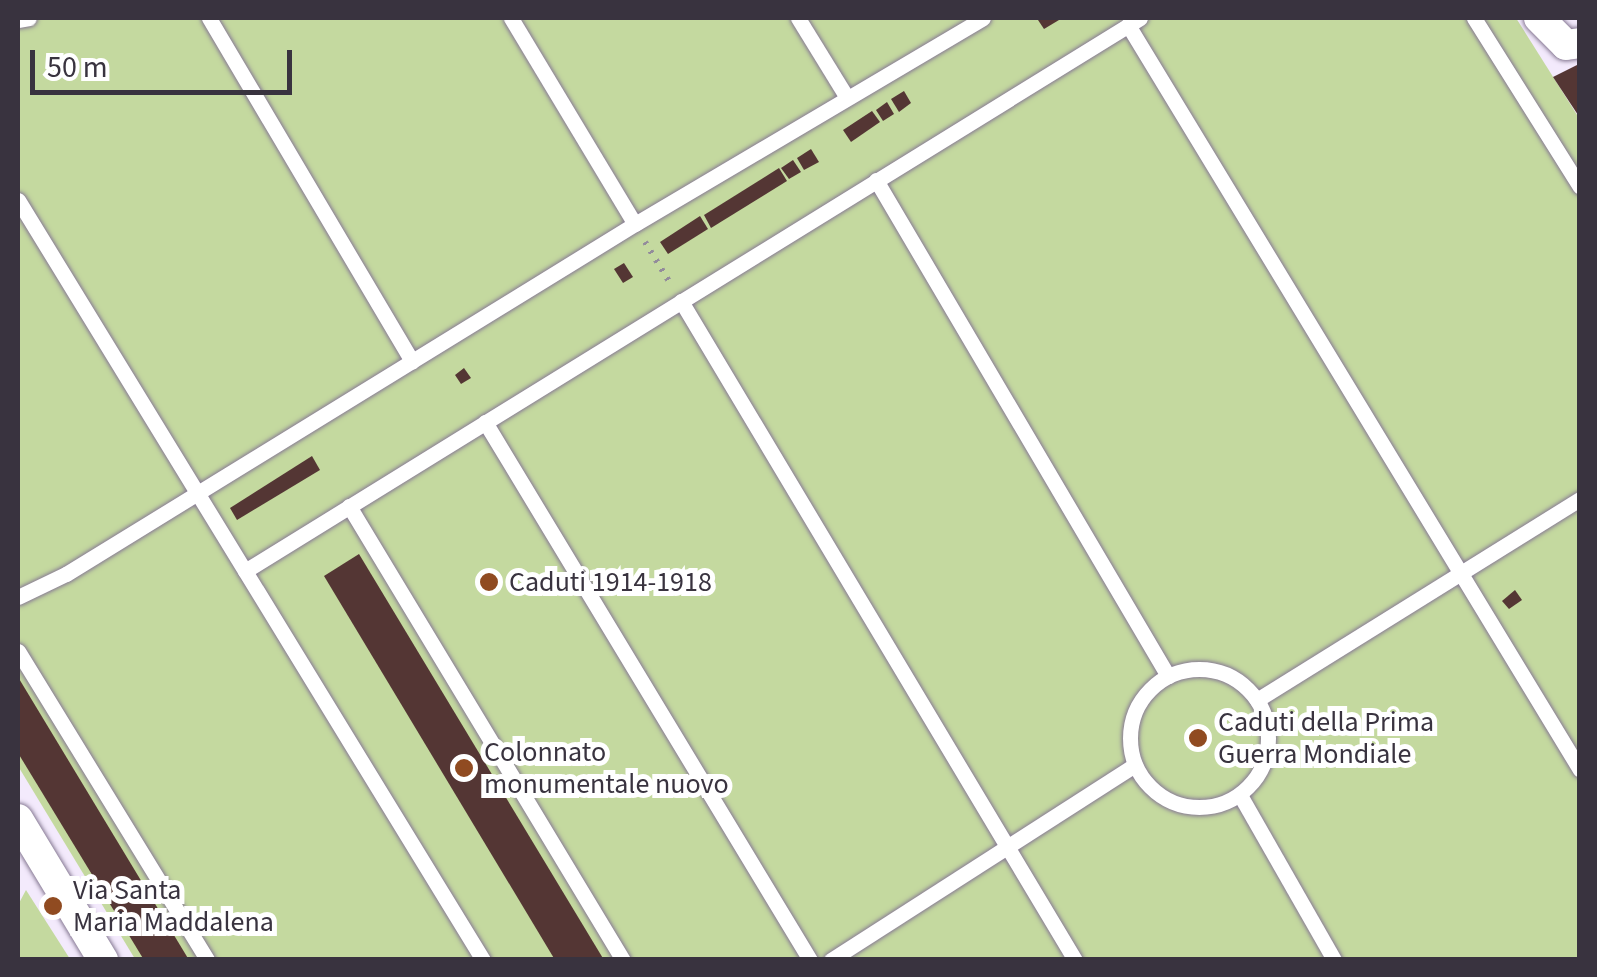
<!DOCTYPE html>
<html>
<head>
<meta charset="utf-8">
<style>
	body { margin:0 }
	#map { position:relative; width:1597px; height:977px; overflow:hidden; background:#f3eafc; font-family:"Source Sans 3",sans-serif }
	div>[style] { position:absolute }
	.green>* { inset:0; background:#c4d99f }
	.building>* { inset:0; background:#543634 }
	.path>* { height:6px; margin-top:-3px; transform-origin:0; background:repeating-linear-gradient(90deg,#938c9b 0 2.5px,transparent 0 10.5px) }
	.roads { filter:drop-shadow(0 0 2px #877a94) drop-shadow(0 0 2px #877a94) }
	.service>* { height:15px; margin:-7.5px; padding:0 7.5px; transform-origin:7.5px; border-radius:7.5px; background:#fff }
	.service>.ring { margin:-7.5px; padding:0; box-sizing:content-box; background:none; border:15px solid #fff; border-radius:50% }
	.minor>* { height:30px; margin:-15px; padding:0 15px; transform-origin:15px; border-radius:15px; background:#fff }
	.dots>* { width:28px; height:28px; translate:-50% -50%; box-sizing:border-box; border:5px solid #fff; border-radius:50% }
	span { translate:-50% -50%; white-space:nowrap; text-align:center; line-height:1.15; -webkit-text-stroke:10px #fff; paint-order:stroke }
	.poi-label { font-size:28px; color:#39333f }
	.left { translate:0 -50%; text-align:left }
	.frame { position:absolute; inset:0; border:20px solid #39333f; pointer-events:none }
	.scale { position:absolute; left:30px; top:50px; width:262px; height:45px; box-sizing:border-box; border:5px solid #39333f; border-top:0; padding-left:12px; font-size:30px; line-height:35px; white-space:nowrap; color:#39333f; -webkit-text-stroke:8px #fff; paint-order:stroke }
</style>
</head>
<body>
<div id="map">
	<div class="green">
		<i style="clip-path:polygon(18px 18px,1516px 18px,1579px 118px,1579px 959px,135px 959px,18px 766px)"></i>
		<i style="clip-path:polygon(26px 890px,70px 959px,18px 959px,18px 905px)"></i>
	</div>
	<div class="building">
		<i style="clip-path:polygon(1042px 18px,1057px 18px,1059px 20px,1044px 29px,1038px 20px)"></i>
		<i style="clip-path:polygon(1577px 65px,1580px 69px,1580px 118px,1553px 77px)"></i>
		<i style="clip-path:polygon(904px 91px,911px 103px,899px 112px,891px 99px)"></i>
		<i style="clip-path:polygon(887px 102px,894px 114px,883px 121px,876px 110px)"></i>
		<i style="clip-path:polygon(872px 111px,880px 122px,851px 142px,843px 130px)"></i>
		<i style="clip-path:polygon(811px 149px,819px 162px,804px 170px,797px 158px)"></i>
		<i style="clip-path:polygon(793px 160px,801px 172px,789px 179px,781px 168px)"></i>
		<i style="clip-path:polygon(779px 168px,787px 181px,711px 228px,704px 215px)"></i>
		<i style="clip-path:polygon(700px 216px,708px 229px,668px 254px,660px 242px)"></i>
		<i style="clip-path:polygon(624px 263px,633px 277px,623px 283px,614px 269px)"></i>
		<i style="clip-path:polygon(464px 368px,471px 378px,461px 384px,455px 375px)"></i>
		<i style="clip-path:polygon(312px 456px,320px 470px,237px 520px,230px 508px)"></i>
		<i style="clip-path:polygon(359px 554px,604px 960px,555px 960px,324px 576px)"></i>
		<i style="clip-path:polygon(1515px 590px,1522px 600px,1509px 609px,1502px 601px)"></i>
		<i style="clip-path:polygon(18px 677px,189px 960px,144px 960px,18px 753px)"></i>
	</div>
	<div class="path">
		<i style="left:645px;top:242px;width:48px;rotate:58.6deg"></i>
	</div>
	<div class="roads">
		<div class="service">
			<i style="left:209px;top:18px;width:399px;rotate:59.4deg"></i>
			<i style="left:511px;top:18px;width:240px;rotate:59deg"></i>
			<i style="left:798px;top:18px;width:92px;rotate:58.4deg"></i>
			<i style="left:1474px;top:18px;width:199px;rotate:57.9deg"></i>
			<i style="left:18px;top:20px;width:11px;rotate:-10deg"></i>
			<i style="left:1128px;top:25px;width:871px;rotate:58.75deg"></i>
			<i style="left:876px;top:180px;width:576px;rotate:59.51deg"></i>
			<i style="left:18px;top:200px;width:891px;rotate:58.54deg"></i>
			<i style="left:681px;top:301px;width:768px;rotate:59.13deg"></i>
			<i style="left:485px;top:422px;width:629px;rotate:58.86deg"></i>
			<i style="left:349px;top:506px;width:530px;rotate:58.89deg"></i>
			<i style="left:245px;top:571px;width:1052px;rotate:-31.71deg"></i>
			<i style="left:18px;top:597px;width:53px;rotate:-25.6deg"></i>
			<i style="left:66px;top:574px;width:668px;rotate:-31.6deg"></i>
			<i style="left:635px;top:224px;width:404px;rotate:-30.6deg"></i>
			<i style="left:18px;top:651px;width:362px;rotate:58.5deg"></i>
			<i class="ring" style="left:1130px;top:669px;width:123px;height:123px"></i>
			<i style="left:1257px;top:700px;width:380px;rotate:-31.9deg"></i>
			<i style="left:1240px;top:795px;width:190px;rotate:60.3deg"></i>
			<i style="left:831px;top:960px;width:361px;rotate:-32.7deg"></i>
		</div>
		<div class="minor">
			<i style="left:1539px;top:18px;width:38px;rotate:45deg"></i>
			<i style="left:1566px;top:45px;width:14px;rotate:-8deg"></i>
			<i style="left:18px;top:819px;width:165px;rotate:58.9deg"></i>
		</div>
	</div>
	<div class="dots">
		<i style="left:489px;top:582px;background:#904b21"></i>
		<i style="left:1198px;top:738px;background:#904b21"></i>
		<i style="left:464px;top:768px;background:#904b21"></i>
		<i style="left:53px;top:906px;background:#904b21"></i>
	</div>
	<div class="poi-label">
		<span class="left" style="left:509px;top:582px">Caduti 1914-1918</span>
		<span class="left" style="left:1218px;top:738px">Caduti della Prima<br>Guerra Mondiale</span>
		<span class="left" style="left:484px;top:768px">Colonnato<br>monumentale nuovo</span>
		<span class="left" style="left:73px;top:906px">Via Santa<br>Maria Maddalena</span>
	</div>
	<div class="frame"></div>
	<div class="scale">50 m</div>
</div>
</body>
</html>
